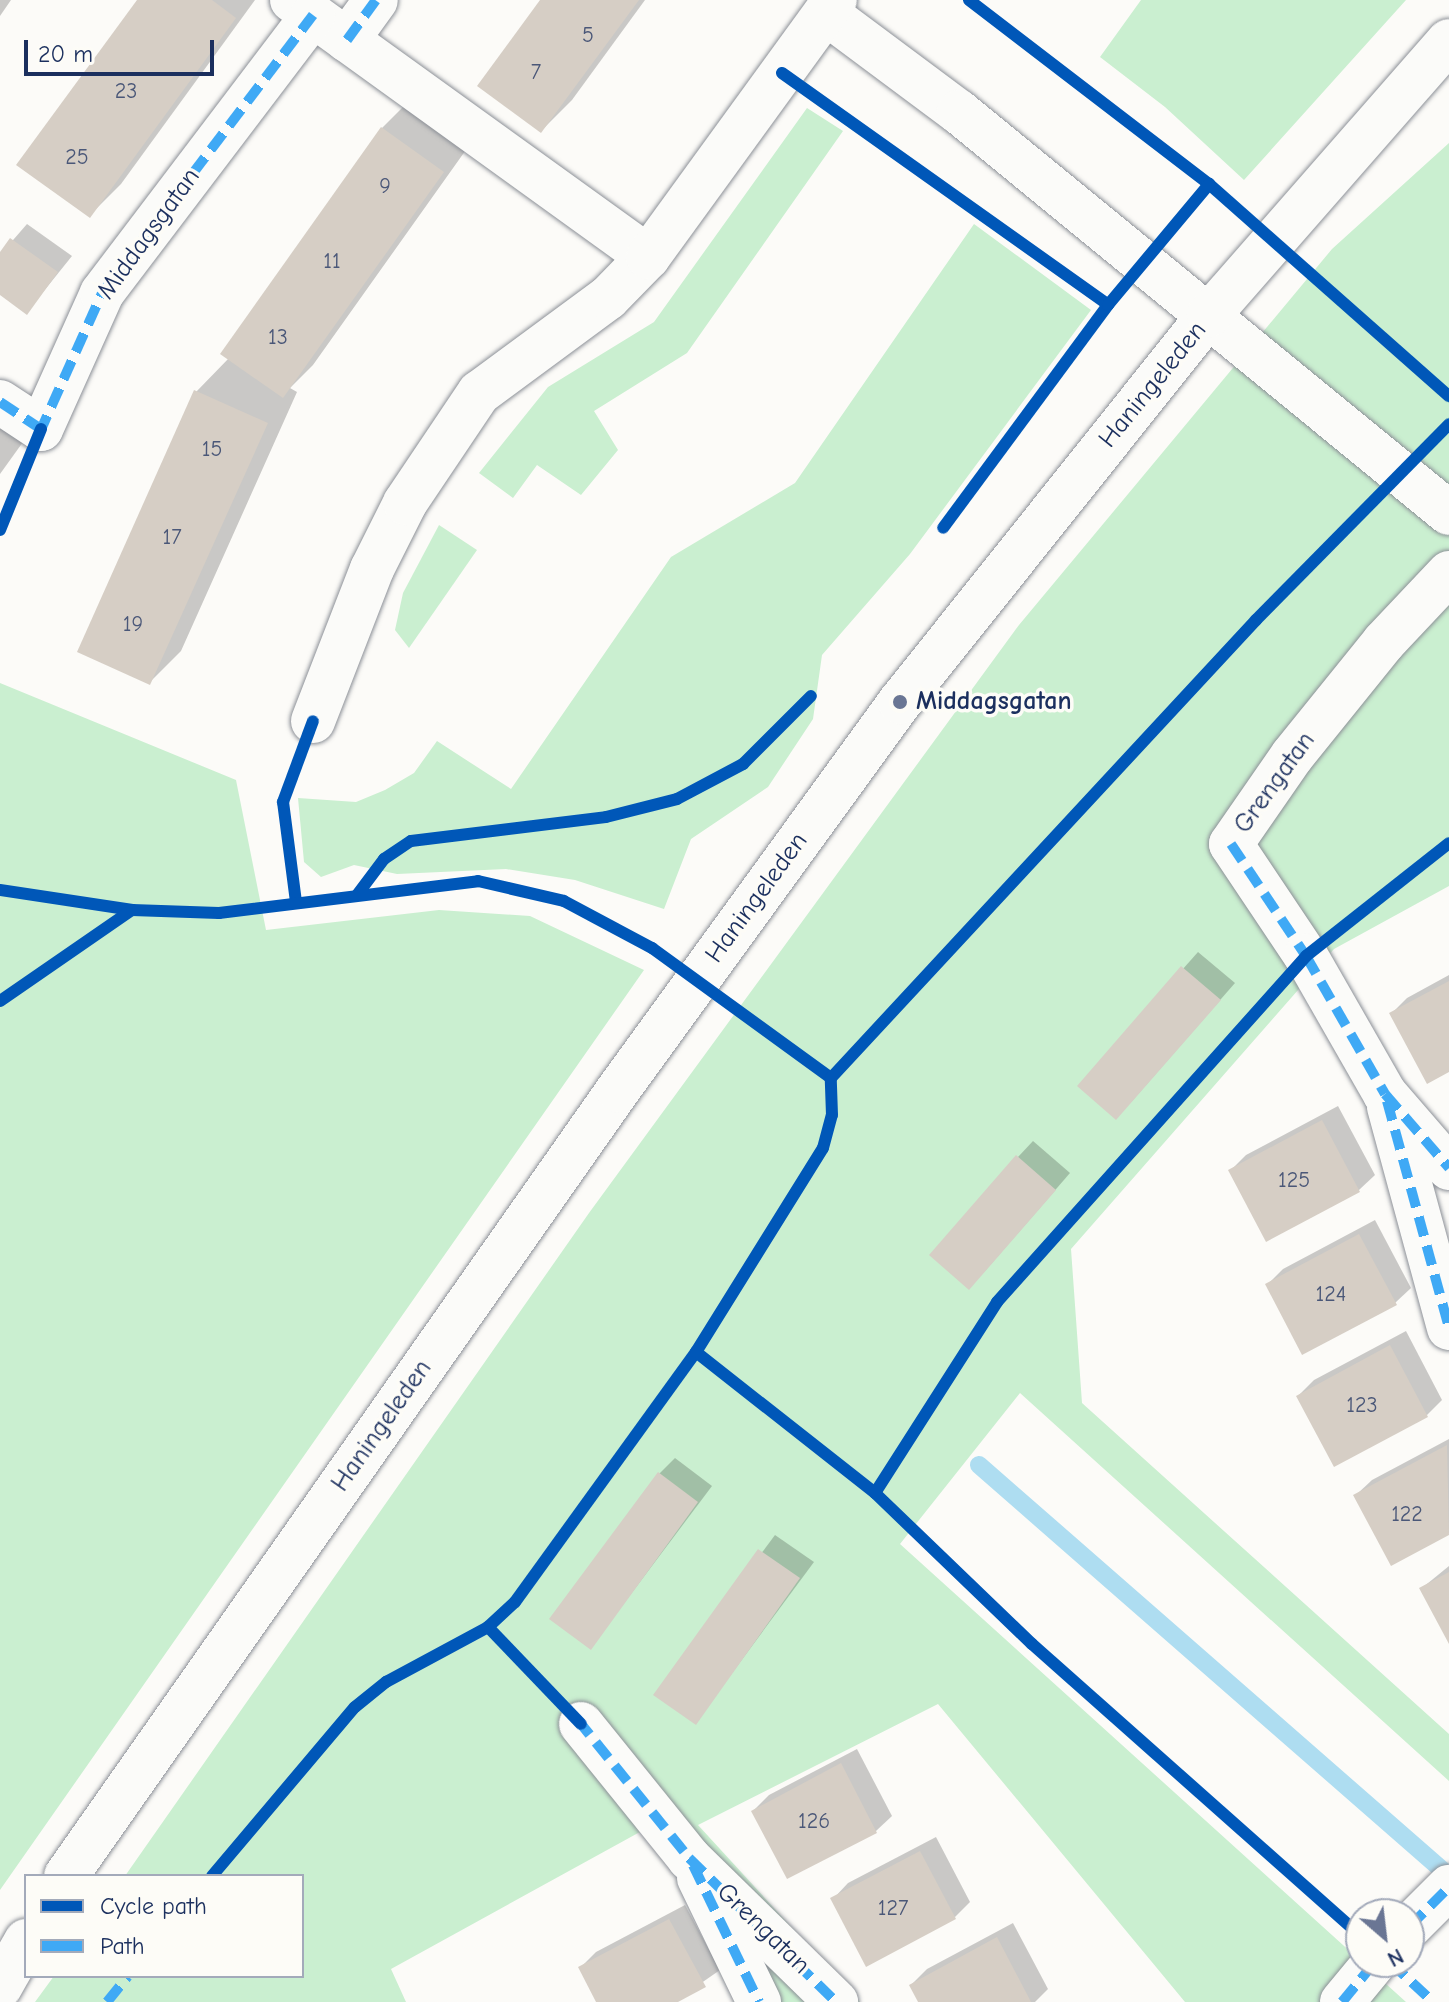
<!DOCTYPE html>
<html>
<head>
<meta charset="utf-8">
<style>
	body { margin:0 }
	#map { position:relative; width:1449px; height:2002px; overflow:hidden; background:#fcfbf8; font-family:"Comic Neue",sans-serif }
	div>[style] { position:absolute }
	.green>* { inset:0; background:#caefd0 }
	.shadow>* { inset:0; background:#0003 }
	.stream>* { height:18px; margin:-9px; padding:0 9px; transform-origin:9px; border-radius:9px; background:#aeddf1 }
	.building>* { inset:0; background:#d6cec5 }
	.roads { filter:drop-shadow(0 0 2px #8c9097) drop-shadow(0 0 2px #8c9097) }
	.street>* { height:44px; margin:-22px; padding:0 22px; transform-origin:22px; border-radius:22px; background:#fbfbf9 }
	.secondary>* { height:44px; margin:-22px; padding:0 22px; transform-origin:22px; border-radius:22px; background:#fbfbf9 }
	.quiet>* { height:10px; margin-top:-5px; transform-origin:0; background:repeating-linear-gradient(90deg,#3fa9f5 0 20px,transparent 0 30px) }
	.cycleway>* { height:12px; margin:-6px; padding:0 6px; transform-origin:6px; border-radius:6px; background:#0057b8 }
	.dots>* { width:22px; height:22px; translate:-50% -50%; box-sizing:border-box; border:4px solid #fdfcf7; border-radius:50% }
	span { translate:-50% -50%; white-space:nowrap; text-align:center; line-height:1.15; -webkit-text-stroke:7px #fdfcf7; paint-order:stroke }
	.number-label { font-size:22px; color:#4a5778 }
	.number-label span { -webkit-text-stroke-width:0 }
	.street-label { font-size:26px; color:#1b2f5e }
	.poi-label { font-size:26px; color:#1b2f5e; font-weight:700 }
	.left { translate:0 -50%; text-align:left }
	.legend { position:absolute; left:24px; top:1874px; width:280px; height:104px; box-sizing:border-box; background:#fdfcf7; border:2px solid #a3aaba; margin:0; padding:10px 14px; list-style:none; font-size:24px; color:#1b2f5e }
	.legend li { display:flex; align-items:center; gap:16px; height:40px }
	.legend b { width:40px; border:2px solid #a3aaba }
	.north { position:absolute; left:1345px; top:1898px; width:80px; height:80px; box-sizing:border-box; background:#fdfcf7; border:2px solid #a3aaba; border-radius:50%; rotate:152deg; font-size:22px; font-weight:700; line-height:32px; text-align:center; color:#1b2f5e }
	.north::after { content:''; display:block; margin:auto; width:28px; height:36px; background:#6a7694; clip-path:polygon(50% 0,100% 100%,50% 72%,0 100%) }
	.scale { position:absolute; left:24px; top:40px; width:190px; height:36px; box-sizing:border-box; border:4px solid #1b2f5e; border-top:0; padding-left:10px; font-size:24px; line-height:28px; white-space:nowrap; color:#1b2f5e; -webkit-text-stroke:6px #fdfcf7; paint-order:stroke }
</style>
</head>
<body>
<div id="map">
	<div class="green">
		<i style="clip-path:polygon(1141px 0,1406px 0,1244px 180px,1165px 107px,1100px 57px)"></i>
		<i style="clip-path:polygon(807px 108px,843px 131px,687px 353px,594px 411px,618px 450px,581px 495px,537px 465px,513px 498px,479px 473px,548px 387px,654px 322px)"></i>
		<i style="clip-path:polygon(1449px 143px,1449px 886px,1334px 949px,1071px 1249px,1082px 1403px,1449px 1734px,1449px 1781px,1020px 1393px,900px 1544px,1406px 2002px,1185px 2002px,938px 1704px,698px 1825px,860px 2002px,746px 2002px,649px 1827px,391px 1969px,406px 2002px,35px 2002px,54px 1976px,302px 1976px,302px 1876px,125px 1876px,589px 1213px,1019px 625px,1332px 249px)"></i>
		<i style="clip-path:polygon(974px 224px,1091px 310px,910px 554px,822px 655px,813px 719px,768px 787px,691px 839px,664px 909px,575px 880px,506px 869px,397px 874px,354px 865px,321px 877px,304px 862px,298px 798px,356px 802px,385px 790px,414px 773px,437px 741px,511px 789px,671px 557px,795px 483px)"></i>
		<i style="clip-path:polygon(439px 525px,477px 550px,409px 648px,395px 630px,403px 593px)"></i>
		<i style="clip-path:polygon(0 683px,236px 780px,266px 930px,439px 910px,530px 916px,644px 970px,0 1890px)"></i>
	</div>
	<div class="shadow">
		<i style="clip-path:polygon(0 0,11px 0,0 16px)"></i>
		<i style="clip-path:polygon(139px 0,255px 0,121px 184px,89px 216px)"></i>
		<i style="clip-path:polygon(543px 0,645px 0,572px 100px,541px 131px)"></i>
		<i style="clip-path:polygon(413px 97px,473px 140px,313px 365px,290px 388px,297px 392px,181px 651px,150px 682px,196px 392px,229px 358px,223px 354px,382px 128px)"></i>
		<i style="clip-path:polygon(27px 224px,72px 256px,27px 312px,0 293px,0 255px)"></i>
		<i style="clip-path:polygon(0 426px,23px 442px,0 474px)"></i>
		<i style="clip-path:polygon(1198px 952px,1235px 983px,1131px 1102px,1079px 1086px)"></i>
		<i style="clip-path:polygon(1449px 975px,1449px 1070px,1392px 1013px,1407px 998px)"></i>
		<i style="clip-path:polygon(1338px 1106px,1375px 1175px,1359px 1190px,1267px 1239px,1230px 1171px,1246px 1155px)"></i>
		<i style="clip-path:polygon(1033px 1141px,1070px 1173px,984px 1272px,1018px 1157px)"></i>
		<i style="clip-path:polygon(1375px 1220px,1411px 1288px,1395px 1303px,1267px 1285px,1283px 1269px)"></i>
		<i style="clip-path:polygon(1406px 1331px,1442px 1400px,1427px 1415px,1298px 1396px,1314px 1380px)"></i>
		<i style="clip-path:polygon(1449px 1439px,1449px 1533px,1392px 1563px,1356px 1495px,1372px 1480px)"></i>
		<i style="clip-path:polygon(675px 1458px,712px 1486px,591px 1647px,659px 1474px)"></i>
		<i style="clip-path:polygon(775px 1535px,814px 1562px,695px 1723px,656px 1695px)"></i>
		<i style="clip-path:polygon(1449px 1566px,1449px 1640px,1422px 1588px)"></i>
		<i style="clip-path:polygon(857px 1749px,892px 1816px,876px 1831px,788px 1877px,753px 1811px,769px 1795px)"></i>
		<i style="clip-path:polygon(936px 1837px,970px 1902px,955px 1917px,833px 1899px,848px 1883px)"></i>
		<i style="clip-path:polygon(685px 1905px,720px 1970px,674px 2002px,598px 2002px,580px 1968px,596px 1952px)"></i>
		<i style="clip-path:polygon(1013px 1923px,1048px 1989px,1035px 2002px,920px 2002px,911px 1985px,927px 1969px)"></i>
	</div>
	<div class="stream">
		<i style="left:979px;top:1465px;width:624px;rotate:41.17deg"></i>
	</div>
	<div class="building">
		<i style="clip-path:polygon(137px 0,212px 0,236px 18px,90px 218px,16px 165px)"></i>
		<i style="clip-path:polygon(540px 0,639px 0,541px 133px,477px 86px)"></i>
		<i style="clip-path:polygon(381px 127px,444px 172px,283px 398px,220px 354px)"></i>
		<i style="clip-path:polygon(10px 238px,58px 272px,27px 315px,0 295px,0 252px)"></i>
		<i style="clip-path:polygon(194px 390px,268px 423px,150px 685px,77px 652px)"></i>
		<i style="clip-path:polygon(1181px 966px,1221px 1000px,1116px 1120px,1077px 1086px)"></i>
		<i style="clip-path:polygon(1449px 981px,1449px 1072px,1427px 1084px,1389px 1013px)"></i>
		<i style="clip-path:polygon(1322px 1120px,1360px 1192px,1266px 1242px,1228px 1170px)"></i>
		<i style="clip-path:polygon(1016px 1155px,1056px 1190px,969px 1290px,929px 1255px)"></i>
		<i style="clip-path:polygon(1359px 1234px,1397px 1305px,1302px 1355px,1265px 1284px)"></i>
		<i style="clip-path:polygon(1390px 1345px,1428px 1417px,1334px 1467px,1296px 1396px)"></i>
		<i style="clip-path:polygon(1447px 1445px,1449px 1535px,1391px 1566px,1353px 1495px)"></i>
		<i style="clip-path:polygon(658px 1472px,698px 1502px,591px 1650px,549px 1619px)"></i>
		<i style="clip-path:polygon(758px 1549px,800px 1578px,696px 1725px,653px 1695px)"></i>
		<i style="clip-path:polygon(1449px 1572px,1449px 1644px,1419px 1588px)"></i>
		<i style="clip-path:polygon(841px 1763px,877px 1833px,787px 1879px,751px 1811px)"></i>
		<i style="clip-path:polygon(920px 1851px,956px 1919px,866px 1967px,830px 1898px)"></i>
		<i style="clip-path:polygon(669px 1919px,706px 1987px,678px 2002px,596px 2002px,578px 1967px)"></i>
		<i style="clip-path:polygon(997px 1937px,1031px 2002px,918px 2002px,909px 1985px)"></i>
	</div>
	<div class="roads">
		<div class="street">
			<i style="left:292px;top:0;width:439px;rotate:35.8deg"></i>
			<i style="left:826px;top:13px;width:166px;rotate:36.7deg"></i>
			<i style="left:959px;top:112px;width:633px;rotate:39.3deg"></i>
			<i style="left:347px;top:40px;width:49px;rotate:-54.1deg"></i>
			<i style="left:0;top:402px;width:49px;rotate:33.4deg"></i>
			<i style="left:41px;top:429px;width:149px;rotate:-65.8deg"></i>
			<i style="left:102px;top:293px;width:349px;rotate:-52.8deg"></i>
			<i style="left:1449px;top:573px;width:95px;rotate:133.3deg"></i>
			<i style="left:1384px;top:642px;width:146px;rotate:128.9deg"></i>
			<i style="left:1292px;top:756px;width:107px;rotate:124.7deg"></i>
			<i style="left:1231px;top:844px;width:135px;rotate:56.2deg"></i>
			<i style="left:1306px;top:956px;width:159px;rotate:60.2deg"></i>
			<i style="left:1385px;top:1094px;width:98px;rotate:49.1deg"></i>
			<i style="left:313px;top:721px;width:163px;rotate:-68.8deg"></i>
			<i style="left:372px;top:569px;width:74px;rotate:-63.4deg"></i>
			<i style="left:405px;top:503px;width:133px;rotate:-56.1deg"></i>
			<i style="left:479px;top:393px;width:160px;rotate:-36.4deg"></i>
			<i style="left:608px;top:298px;width:57px;rotate:-45.7deg"></i>
			<i style="left:648px;top:257px;width:318px;rotate:-54deg"></i>
			<i style="left:1389px;top:1107px;width:229px;rotate:74.8deg"></i>
			<i style="left:581px;top:1724px;width:172px;rotate:51.1deg"></i>
			<i style="left:689px;top:1858px;width:206px;rotate:44.4deg"></i>
			<i style="left:699px;top:1878px;width:138px;rotate:64.2deg"></i>
			<i style="left:1409px;top:1927px;width:57px;rotate:-45deg"></i>
			<i style="left:1342px;top:2002px;width:52px;rotate:-50.5deg"></i>
		</div>
		<div class="secondary">
			<i style="left:66px;top:1876px;width:960px;rotate:-54.92deg"></i>
			<i style="left:618px;top:1090px;width:480px;rotate:-54deg"></i>
			<i style="left:900px;top:702px;width:495px;rotate:-51.4deg"></i>
			<i style="left:1209px;top:315px;width:364px;rotate:-48.8deg"></i>
			<i style="left:0;top:1987px;width:53px;rotate:-60.5deg"></i>
		</div>
	</div>
	<div class="quiet">
		<i style="left:347px;top:40px;width:49px;rotate:-54.1deg"></i>
		<i style="left:0;top:402px;width:49px;rotate:33.4deg"></i>
		<i style="left:39px;top:434px;width:154px;rotate:-65.9deg"></i>
		<i style="left:102px;top:293px;width:349px;rotate:-52.8deg"></i>
		<i style="left:1231px;top:844px;width:135px;rotate:56.2deg"></i>
		<i style="left:1306px;top:956px;width:159px;rotate:60.2deg"></i>
		<i style="left:1385px;top:1094px;width:98px;rotate:49.1deg"></i>
		<i style="left:1387px;top:1101px;width:235px;rotate:74.7deg"></i>
		<i style="left:577px;top:1719px;width:179px;rotate:51.1deg"></i>
		<i style="left:689px;top:1858px;width:206px;rotate:44.4deg"></i>
		<i style="left:693px;top:1865px;width:152px;rotate:64.3deg"></i>
		<i style="left:1409px;top:1927px;width:57px;rotate:-45deg"></i>
		<i style="left:1390px;top:1962px;width:59px;rotate:42.9deg"></i>
		<i style="left:107px;top:2002px;width:33px;rotate:-51deg"></i>
		<i style="left:1342px;top:2002px;width:52px;rotate:-50.5deg"></i>
	</div>
	<div class="cycleway">
		<i style="left:969px;top:0;width:302px;rotate:37.5deg"></i>
		<i style="left:1209px;top:184px;width:320px;rotate:41.5deg"></i>
		<i style="left:782px;top:73px;width:400px;rotate:35.4deg"></i>
		<i style="left:1108px;top:305px;width:277px;rotate:126.5deg"></i>
		<i style="left:1108px;top:305px;width:158px;rotate:-50.1deg"></i>
		<i style="left:0;top:530px;width:109px;rotate:-67.9deg"></i>
		<i style="left:0;top:890px;width:134px;rotate:8.6deg"></i>
		<i style="left:357px;top:895px;width:45px;rotate:-53.1deg"></i>
		<i style="left:384px;top:859px;width:32px;rotate:-34deg"></i>
		<i style="left:411px;top:841px;width:196px;rotate:-7deg"></i>
		<i style="left:606px;top:817px;width:73px;rotate:-14.2deg"></i>
		<i style="left:677px;top:799px;width:75px;rotate:-27.9deg"></i>
		<i style="left:743px;top:764px;width:96px;rotate:-45deg"></i>
		<i style="left:296px;top:902px;width:101px;rotate:-97.4deg"></i>
		<i style="left:283px;top:802px;width:86px;rotate:-69.7deg"></i>
		<i style="left:0;top:1001px;width:160px;rotate:-34.6deg"></i>
		<i style="left:132px;top:910px;width:87px;rotate:2deg"></i>
		<i style="left:219px;top:913px;width:261px;rotate:-7deg"></i>
		<i style="left:478px;top:881px;width:88px;rotate:13.1deg"></i>
		<i style="left:564px;top:901px;width:100px;rotate:28.1deg"></i>
		<i style="left:652px;top:948px;width:221px;rotate:36deg"></i>
		<i style="left:696px;top:1352px;width:228px;rotate:38.2deg"></i>
		<i style="left:875px;top:1493px;width:218px;rotate:43.9deg"></i>
		<i style="left:1032px;top:1644px;width:440px;rotate:41.6deg"></i>
		<i style="left:875px;top:1493px;width:227px;rotate:-57.4deg"></i>
		<i style="left:997px;top:1302px;width:464px;rotate:-48.2deg"></i>
		<i style="left:1306px;top:956px;width:182px;rotate:-38.3deg"></i>
		<i style="left:488px;top:1627px;width:134px;rotate:46.2deg"></i>
		<i style="left:212px;top:1876px;width:221px;rotate:-49.8deg"></i>
		<i style="left:355px;top:1707px;width:40px;rotate:-39deg"></i>
		<i style="left:386px;top:1682px;width:116px;rotate:-28.3deg"></i>
		<i style="left:488px;top:1627px;width:37px;rotate:-43deg"></i>
		<i style="left:515px;top:1602px;width:309px;rotate:-54.1deg"></i>
		<i style="left:696px;top:1352px;width:240px;rotate:-58.1deg"></i>
		<i style="left:823px;top:1148px;width:34px;rotate:-75deg"></i>
		<i style="left:832px;top:1115px;width:37px;rotate:-92deg"></i>
		<i style="left:831px;top:1078px;width:625px;rotate:-47.14deg"></i>
		<i style="left:1256px;top:620px;width:275px;rotate:-45.4deg"></i>
	</div>
	<div class="dots">
		<i style="left:900px;top:702px;background:#6a7694"></i>
	</div>
	<div class="number-label">
		<span style="left:588px;top:36px">5</span>
		<span style="left:536px;top:73px">7</span>
		<span style="left:126px;top:92px">23</span>
		<span style="left:77px;top:158px">25</span>
		<span style="left:385px;top:187px">9</span>
		<span style="left:332px;top:262px">11</span>
		<span style="left:278px;top:338px">13</span>
		<span style="left:212px;top:450px">15</span>
		<span style="left:172px;top:538px">17</span>
		<span style="left:133px;top:625px">19</span>
		<span style="left:1294px;top:1181px">125</span>
		<span style="left:1331px;top:1295px">124</span>
		<span style="left:1362px;top:1406px">123</span>
		<span style="left:1407px;top:1515px">122</span>
		<span style="left:814px;top:1822px">126</span>
		<span style="left:893px;top:1909px">127</span>
	</div>
	<div class="street-label">
		<span style="left:149px;top:234px;rotate:-54deg">Middagsgatan</span>
		<span style="left:1153px;top:385px;rotate:-51deg">Haningeleden</span>
		<span style="left:1275px;top:783px;rotate:-54deg">Grengatan</span>
		<span style="left:757px;top:898px;rotate:-54deg">Haningeleden</span>
		<span style="left:382px;top:1426px;rotate:-55deg">Haningeleden</span>
		<span style="left:763px;top:1929px;rotate:44deg">Grengatan</span>
	</div>
	<div class="poi-label">
		<span class="left" style="left:916px;top:702px">Middagsgatan</span>
	</div>
	<ul class="legend">
	<li><b style="height:10px;background:#0057b8"></b>Cycle path</li>
	<li><b style="height:10px;background:#3fa9f5"></b>Path</li>
	</ul>
	<div class="north">N</div>
	<div class="scale">20 m</div>
</div>
</body>
</html>
